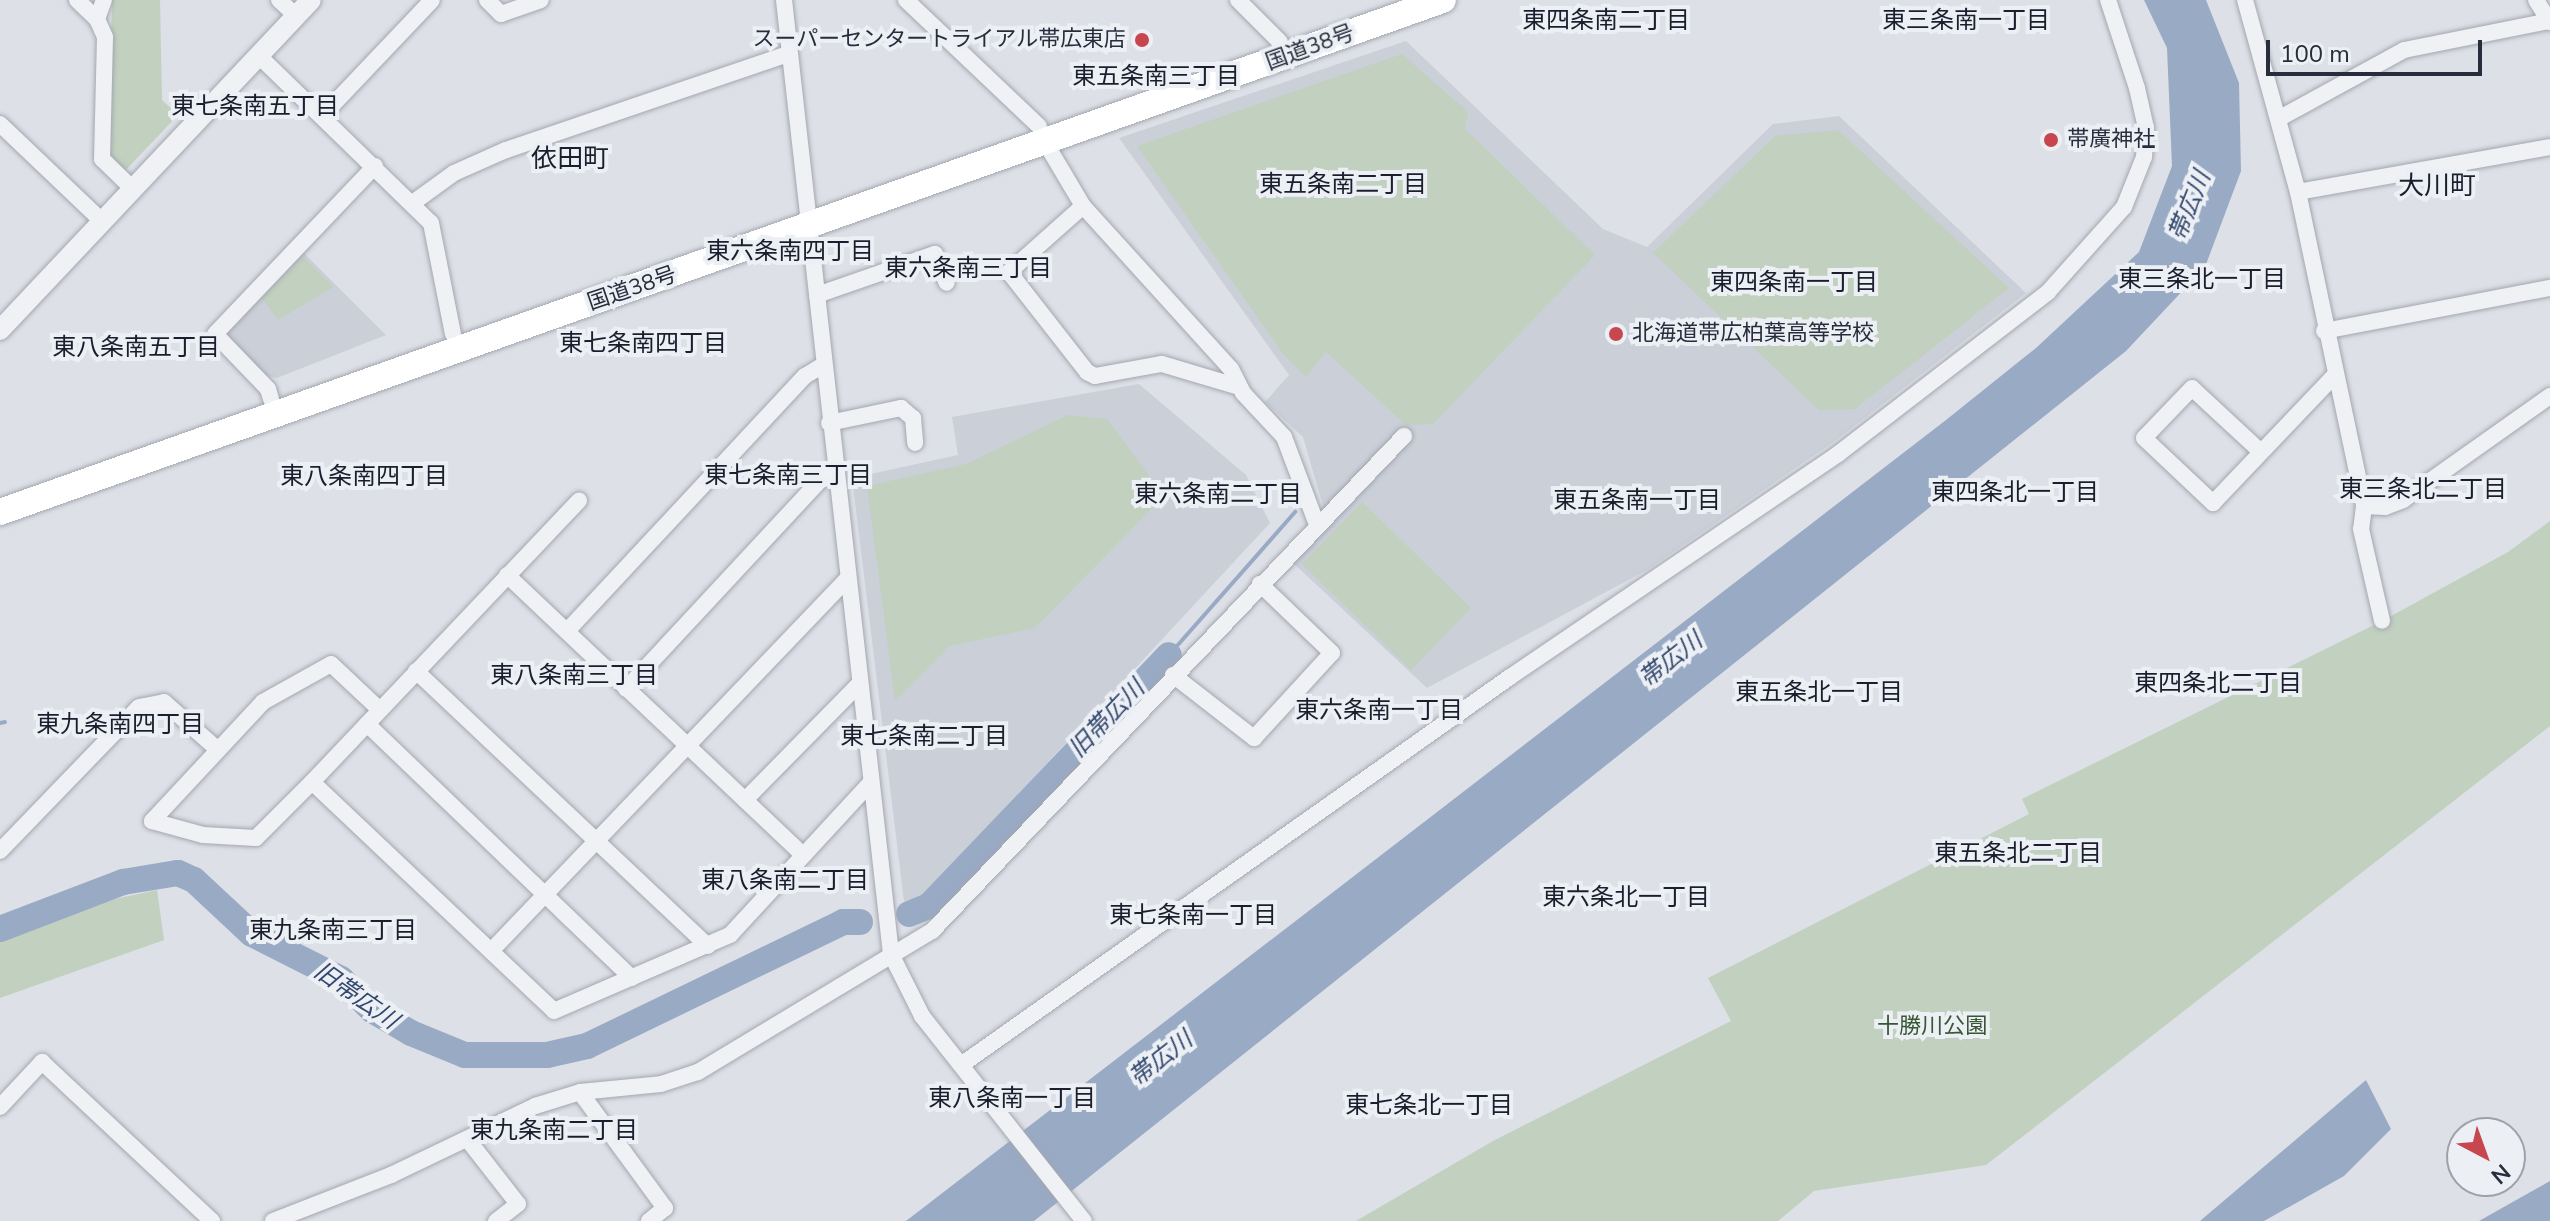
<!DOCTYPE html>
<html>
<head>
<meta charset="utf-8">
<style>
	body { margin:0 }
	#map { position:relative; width:2550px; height:1221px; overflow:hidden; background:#dde0e6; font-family:"Nunito Sans","Noto Sans JP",sans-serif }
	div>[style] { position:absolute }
	.built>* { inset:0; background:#cbcfd8 }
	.green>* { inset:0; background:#c1d0bf }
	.water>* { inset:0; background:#99aac5 }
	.stream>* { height:4px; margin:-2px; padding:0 2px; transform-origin:2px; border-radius:2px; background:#99aac5 }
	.river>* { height:26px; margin:-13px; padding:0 13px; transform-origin:13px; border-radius:13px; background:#99aac5 }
	.roads { filter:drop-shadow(0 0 2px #a3a7b0) drop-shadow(0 0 2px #a3a7b0) }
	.minor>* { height:16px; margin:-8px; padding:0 8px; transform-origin:8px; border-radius:8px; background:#f0f1f5 }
	.tertiary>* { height:20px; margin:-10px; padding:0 10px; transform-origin:10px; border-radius:10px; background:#f0f1f5 }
	.trunk>* { height:26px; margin:-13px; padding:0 13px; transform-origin:13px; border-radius:13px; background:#fff }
	.dots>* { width:22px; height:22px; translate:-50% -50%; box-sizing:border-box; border:4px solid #eceff4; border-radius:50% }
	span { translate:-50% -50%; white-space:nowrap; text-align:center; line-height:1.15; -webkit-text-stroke:8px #eceff4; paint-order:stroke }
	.poi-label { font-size:22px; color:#272d3c }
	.right { translate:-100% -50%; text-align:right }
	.left { translate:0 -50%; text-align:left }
	.street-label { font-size:22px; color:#272d3c }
	.park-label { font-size:22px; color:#385735 }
	.neighbourhood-label { font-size:24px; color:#1a1e2d }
	.water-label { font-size:24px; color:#33486e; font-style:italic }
	.quarter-label { font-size:26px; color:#1a1e2d }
	.north { position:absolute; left:2446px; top:1117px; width:80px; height:80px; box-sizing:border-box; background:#eceff4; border:2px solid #9da1aa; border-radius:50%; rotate:139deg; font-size:22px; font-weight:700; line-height:32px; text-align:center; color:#272d3c }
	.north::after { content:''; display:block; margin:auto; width:28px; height:36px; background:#c8464d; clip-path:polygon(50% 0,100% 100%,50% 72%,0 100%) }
	.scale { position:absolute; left:2266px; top:40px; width:216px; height:36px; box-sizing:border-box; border:4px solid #272d3c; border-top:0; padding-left:10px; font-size:24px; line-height:28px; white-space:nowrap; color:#272d3c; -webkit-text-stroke:6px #eceff4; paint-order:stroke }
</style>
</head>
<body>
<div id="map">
	<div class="built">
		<i style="clip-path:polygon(1406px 41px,1603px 229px,1647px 247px,1773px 124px,1839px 116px,2026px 293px,1835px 441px,1647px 570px,1427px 688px,1291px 561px,1328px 523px,1303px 437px,1265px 402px,1289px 375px,1119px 138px)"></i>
		<i style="clip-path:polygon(302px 251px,386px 335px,277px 378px,264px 375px,224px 337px,229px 326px)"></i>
		<i style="clip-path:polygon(1139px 384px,1246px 475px,1270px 523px,921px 899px,904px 901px,852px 478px,958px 455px,952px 417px)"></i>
	</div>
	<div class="green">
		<i style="clip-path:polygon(112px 0,160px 0,162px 100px,178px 115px,123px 173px,108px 156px)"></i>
		<i style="clip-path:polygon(1402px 54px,1468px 112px,1465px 129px,1595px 255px,1433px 424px,1406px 425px,1326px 352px,1306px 377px,1284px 355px,1137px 146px)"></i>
		<i style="clip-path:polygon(1838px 130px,2009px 288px,1855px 409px,1819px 410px,1653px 253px,1775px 136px)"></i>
		<i style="clip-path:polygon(303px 256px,333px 287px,278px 320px,262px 298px)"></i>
		<i style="clip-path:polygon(1068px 415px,1107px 419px,1155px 484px,1159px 501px,1035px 628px,950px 646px,895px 701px,867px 486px,966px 464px)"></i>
		<i style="clip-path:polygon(1362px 502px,1471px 608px,1411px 670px,1302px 564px)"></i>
		<i style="clip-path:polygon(2550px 521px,2550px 726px,1986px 1165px,1814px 1191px,1778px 1221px,1356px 1221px,1493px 1141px,1731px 1021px,1708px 978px,2029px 814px,2022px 799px,2382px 621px,2508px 552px)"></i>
		<i style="clip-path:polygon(157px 890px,164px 940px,0 998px,0 940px,110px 900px)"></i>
	</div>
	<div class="water">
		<i style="clip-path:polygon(2144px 0,2206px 0,2239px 83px,2241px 171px,2205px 267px,2126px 351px,1034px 1221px,906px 1221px,1946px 420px,2036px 348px,2139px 252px,2172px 166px,2167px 48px)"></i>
		<i style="clip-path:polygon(2366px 1080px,2391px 1129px,2344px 1176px,2264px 1221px,2200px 1221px)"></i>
		<i style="clip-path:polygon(2550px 1181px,2550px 1221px,2479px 1221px)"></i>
	</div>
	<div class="stream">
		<i style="left:1169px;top:655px;width:191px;rotate:-48.6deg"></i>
		<i style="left:0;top:723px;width:5px;rotate:-11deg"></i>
	</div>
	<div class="river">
		<i style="left:909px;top:914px;width:22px;rotate:-22deg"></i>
		<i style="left:929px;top:906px;width:347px;rotate:-46.3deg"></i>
		<i style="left:0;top:929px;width:132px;rotate:-20.9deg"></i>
		<i style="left:123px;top:882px;width:56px;rotate:-9.3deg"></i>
		<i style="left:178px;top:873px;width:17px;rotate:24deg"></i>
		<i style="left:194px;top:880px;width:79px;rotate:43deg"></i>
		<i style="left:252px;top:934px;width:100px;rotate:26.8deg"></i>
		<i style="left:341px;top:979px;width:44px;rotate:45deg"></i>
		<i style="left:372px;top:1010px;width:45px;rotate:30.5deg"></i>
		<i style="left:411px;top:1033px;width:58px;rotate:22.2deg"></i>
		<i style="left:465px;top:1055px;width:82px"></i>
		<i style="left:547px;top:1055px;width:41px;rotate:-12.7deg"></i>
		<i style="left:587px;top:1046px;width:284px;rotate:-25.8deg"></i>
		<i style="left:843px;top:922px;width:17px"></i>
	</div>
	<div class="roads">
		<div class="minor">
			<i style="left:77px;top:0;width:28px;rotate:44deg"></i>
			<i style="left:97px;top:19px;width:20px;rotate:66deg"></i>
			<i style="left:105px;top:37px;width:122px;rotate:91.4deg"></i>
			<i style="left:102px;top:159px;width:43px;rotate:44.1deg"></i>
			<i style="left:279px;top:0;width:23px;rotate:43deg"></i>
			<i style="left:487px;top:0;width:20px;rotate:45deg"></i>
			<i style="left:501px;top:14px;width:42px;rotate:-19.3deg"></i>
			<i style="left:784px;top:0;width:960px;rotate:83.6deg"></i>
			<i style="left:891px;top:954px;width:69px;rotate:63.4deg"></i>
			<i style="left:922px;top:1016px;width:261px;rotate:51.7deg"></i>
			<i style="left:906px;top:0;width:183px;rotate:43.5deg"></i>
			<i style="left:1238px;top:0;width:59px;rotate:45deg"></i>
			<i style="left:2245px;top:0;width:199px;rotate:74.6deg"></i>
			<i style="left:2298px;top:192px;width:321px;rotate:78.1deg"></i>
			<i style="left:2364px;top:506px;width:23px;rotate:97deg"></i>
			<i style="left:2361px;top:529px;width:94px;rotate:77.1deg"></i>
			<i style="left:2536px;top:0;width:26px;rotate:58deg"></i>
			<i style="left:97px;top:19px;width:20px;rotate:-70deg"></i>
			<i style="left:258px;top:55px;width:241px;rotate:44.2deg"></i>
			<i style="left:431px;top:223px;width:113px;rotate:78.8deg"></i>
			<i style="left:323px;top:115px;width:158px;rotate:-46.5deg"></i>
			<i style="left:2280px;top:118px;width:141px;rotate:-28.7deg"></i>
			<i style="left:2404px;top:50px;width:148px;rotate:-11.3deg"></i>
			<i style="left:0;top:124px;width:141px;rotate:43.6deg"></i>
			<i style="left:1045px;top:142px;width:74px;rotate:59.3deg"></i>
			<i style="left:1083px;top:206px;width:220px;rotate:47.8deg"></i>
			<i style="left:1231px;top:369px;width:27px;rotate:63deg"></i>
			<i style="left:1243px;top:393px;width:60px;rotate:47deg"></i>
			<i style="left:1284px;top:437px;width:94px;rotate:69.4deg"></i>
			<i style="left:2298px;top:192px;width:256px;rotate:-10.1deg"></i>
			<i style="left:414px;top:202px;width:49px;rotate:-35.9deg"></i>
			<i style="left:454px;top:173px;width:57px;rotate:-23.9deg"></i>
			<i style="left:506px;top:150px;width:298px;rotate:-18.8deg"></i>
			<i style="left:1083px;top:206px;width:99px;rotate:138.3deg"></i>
			<i style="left:1009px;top:272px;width:127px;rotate:52deg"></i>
			<i style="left:1087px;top:372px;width:9px;rotate:27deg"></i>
			<i style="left:1095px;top:376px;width:68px;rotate:-10.2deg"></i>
			<i style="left:1162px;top:364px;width:80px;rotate:16.6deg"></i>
			<i style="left:817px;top:295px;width:125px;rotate:-19.2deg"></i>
			<i style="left:935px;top:254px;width:31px;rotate:68deg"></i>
			<i style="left:2324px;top:331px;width:230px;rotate:-10.8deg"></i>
			<i style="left:271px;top:399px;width:10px;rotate:-107deg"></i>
			<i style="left:268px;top:389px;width:76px;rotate:-133.9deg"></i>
			<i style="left:215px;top:334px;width:232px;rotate:-46.4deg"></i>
			<i style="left:829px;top:423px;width:74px;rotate:-11.8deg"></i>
			<i style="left:901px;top:408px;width:16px;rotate:40deg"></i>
			<i style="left:913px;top:418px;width:25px;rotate:85deg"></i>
			<i style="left:2261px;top:452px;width:94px;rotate:-137.2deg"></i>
			<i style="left:2192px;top:388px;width:69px;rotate:133.8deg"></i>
			<i style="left:2144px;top:438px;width:95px;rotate:43.3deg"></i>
			<i style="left:2213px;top:503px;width:175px;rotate:-46.4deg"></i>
			<i style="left:2364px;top:506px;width:21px;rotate:3deg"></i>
			<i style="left:2385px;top:507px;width:19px;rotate:-21deg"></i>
			<i style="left:2403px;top:500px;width:180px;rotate:-35.3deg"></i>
			<i style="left:507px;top:575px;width:406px;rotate:43.4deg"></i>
			<i style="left:567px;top:631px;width:349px;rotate:-47deg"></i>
			<i style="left:805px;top:376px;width:21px;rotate:-31deg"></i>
			<i style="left:416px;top:671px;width:401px;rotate:43.3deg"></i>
			<i style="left:1173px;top:675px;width:103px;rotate:37.9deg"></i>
			<i style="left:1254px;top:738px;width:115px;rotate:-47.5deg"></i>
			<i style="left:1332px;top:653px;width:100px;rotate:-136.2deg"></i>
			<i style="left:626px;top:689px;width:284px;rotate:-47.1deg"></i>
			<i style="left:819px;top:481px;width:17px;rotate:-24deg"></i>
			<i style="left:380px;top:710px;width:67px;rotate:-136.8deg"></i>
			<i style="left:331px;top:664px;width:78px;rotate:150.8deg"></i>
			<i style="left:263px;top:702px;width:163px;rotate:133deg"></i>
			<i style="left:152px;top:821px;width:53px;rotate:15.4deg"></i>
			<i style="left:203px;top:835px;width:53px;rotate:3.2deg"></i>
			<i style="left:256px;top:838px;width:79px;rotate:-45deg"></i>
			<i style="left:312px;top:782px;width:388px;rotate:-46.5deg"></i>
			<i style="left:367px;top:724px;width:367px;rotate:43.8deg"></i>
			<i style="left:312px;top:782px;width:333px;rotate:43.4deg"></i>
			<i style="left:554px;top:1011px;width:192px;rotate:-23.4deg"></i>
			<i style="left:730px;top:935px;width:208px;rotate:-47.3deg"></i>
			<i style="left:745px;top:800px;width:164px;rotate:-45.5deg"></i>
			<i style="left:0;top:851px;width:200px;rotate:-46deg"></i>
			<i style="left:139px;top:707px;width:25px;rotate:-11deg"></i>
			<i style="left:164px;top:702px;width:71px;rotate:41.6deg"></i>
			<i style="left:491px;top:951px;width:516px;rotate:-46.26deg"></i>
			<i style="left:961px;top:1065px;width:672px;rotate:-35.25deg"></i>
			<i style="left:1510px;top:677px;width:397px;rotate:-34.2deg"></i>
			<i style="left:1838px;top:454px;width:265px;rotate:-37.6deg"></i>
			<i style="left:2048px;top:292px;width:114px;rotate:-48.2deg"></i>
			<i style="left:2124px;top:207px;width:54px;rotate:-68.2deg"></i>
			<i style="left:2144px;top:157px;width:29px;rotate:-86deg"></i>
			<i style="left:2146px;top:128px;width:41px;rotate:-102.7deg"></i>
			<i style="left:2137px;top:88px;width:93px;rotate:-108.2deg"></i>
			<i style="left:580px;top:1092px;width:144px;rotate:53.8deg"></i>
			<i style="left:665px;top:1208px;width:21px;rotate:141deg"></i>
			<i style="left:0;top:1107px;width:62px;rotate:-47deg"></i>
			<i style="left:42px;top:1062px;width:233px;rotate:43.1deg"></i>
			<i style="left:468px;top:1140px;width:81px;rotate:52deg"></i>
			<i style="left:518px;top:1204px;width:28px;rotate:142deg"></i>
			<i style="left:273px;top:1221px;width:127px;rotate:-21.3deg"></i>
			<i style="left:391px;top:1175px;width:160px;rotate:-25.6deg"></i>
			<i style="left:535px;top:1106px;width:47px;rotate:-17.3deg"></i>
			<i style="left:580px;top:1092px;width:81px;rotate:-5.6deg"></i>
			<i style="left:661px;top:1084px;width:39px;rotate:-18deg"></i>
			<i style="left:698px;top:1072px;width:273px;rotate:-31.1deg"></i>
			<i style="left:932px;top:931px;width:684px;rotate:-46.36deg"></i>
		</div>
		<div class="tertiary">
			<i style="left:0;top:330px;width:453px;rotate:-46.7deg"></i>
		</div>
		<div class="trunk">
			<i style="left:0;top:512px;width:1531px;rotate:-19.54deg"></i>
		</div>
	</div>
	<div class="dots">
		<i style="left:1142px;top:40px;background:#c8464d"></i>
		<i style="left:2051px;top:140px;background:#c8464d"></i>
		<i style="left:1616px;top:334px;background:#c8464d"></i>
	</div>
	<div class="poi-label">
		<span class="right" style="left:1126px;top:40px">スーパーセンタートライアル帯広東店</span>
		<span class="left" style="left:2067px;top:140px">帯廣神社</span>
		<span class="left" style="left:1632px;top:334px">北海道帯広柏葉高等学校</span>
	</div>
	<div class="street-label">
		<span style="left:1310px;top:48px;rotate:-20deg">国道38号</span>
		<span style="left:632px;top:289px;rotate:-19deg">国道38号</span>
	</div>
	<div class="park-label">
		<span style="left:1932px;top:1027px">十勝川公園</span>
	</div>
	<div class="neighbourhood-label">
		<span style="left:1606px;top:21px">東四条南二丁目</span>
		<span style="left:1966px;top:21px">東三条南一丁目</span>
		<span style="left:1156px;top:77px">東五条南三丁目</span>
		<span style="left:255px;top:107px">東七条南五丁目</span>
		<span style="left:1343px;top:185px">東五条南二丁目</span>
		<span style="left:790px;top:252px">東六条南四丁目</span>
		<span style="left:968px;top:269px">東六条南三丁目</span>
		<span style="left:2202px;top:280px">東三条北一丁目</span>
		<span style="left:1794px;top:283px">東四条南一丁目</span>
		<span style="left:643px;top:344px">東七条南四丁目</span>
		<span style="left:136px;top:348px">東八条南五丁目</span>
		<span style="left:788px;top:476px">東七条南三丁目</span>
		<span style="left:364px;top:477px">東八条南四丁目</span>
		<span style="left:2423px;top:490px">東三条北二丁目</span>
		<span style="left:2015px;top:493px">東四条北一丁目</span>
		<span style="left:1218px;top:495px">東六条南二丁目</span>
		<span style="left:1637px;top:501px">東五条南一丁目</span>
		<span style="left:574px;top:676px">東八条南三丁目</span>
		<span style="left:2218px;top:684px">東四条北二丁目</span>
		<span style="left:1819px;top:693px">東五条北一丁目</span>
		<span style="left:1379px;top:711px">東六条南一丁目</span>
		<span style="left:120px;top:725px">東九条南四丁目</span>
		<span style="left:924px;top:737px">東七条南二丁目</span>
		<span style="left:2018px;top:854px">東五条北二丁目</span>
		<span style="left:785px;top:881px">東八条南二丁目</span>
		<span style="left:1626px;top:898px">東六条北一丁目</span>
		<span style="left:1193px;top:916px">東七条南一丁目</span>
		<span style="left:333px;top:931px">東九条南三丁目</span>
		<span style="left:1012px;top:1099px">東八条南一丁目</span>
		<span style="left:1429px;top:1106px">東七条北一丁目</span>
		<span style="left:554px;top:1131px">東九条南二丁目</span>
	</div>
	<div class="water-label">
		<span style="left:2190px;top:206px;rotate:-68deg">帯広川</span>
		<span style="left:1671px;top:660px;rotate:-38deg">帯広川</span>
		<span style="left:1107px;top:719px;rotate:-46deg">旧帯広川</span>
		<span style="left:356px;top:996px;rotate:35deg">旧帯広川</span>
		<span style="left:1161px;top:1059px;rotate:-38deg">帯広川</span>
	</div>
	<div class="quarter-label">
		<span style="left:570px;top:159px">依田町</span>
		<span style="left:2437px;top:186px">大川町</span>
	</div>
	<div class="north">N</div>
	<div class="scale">100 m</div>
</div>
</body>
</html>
